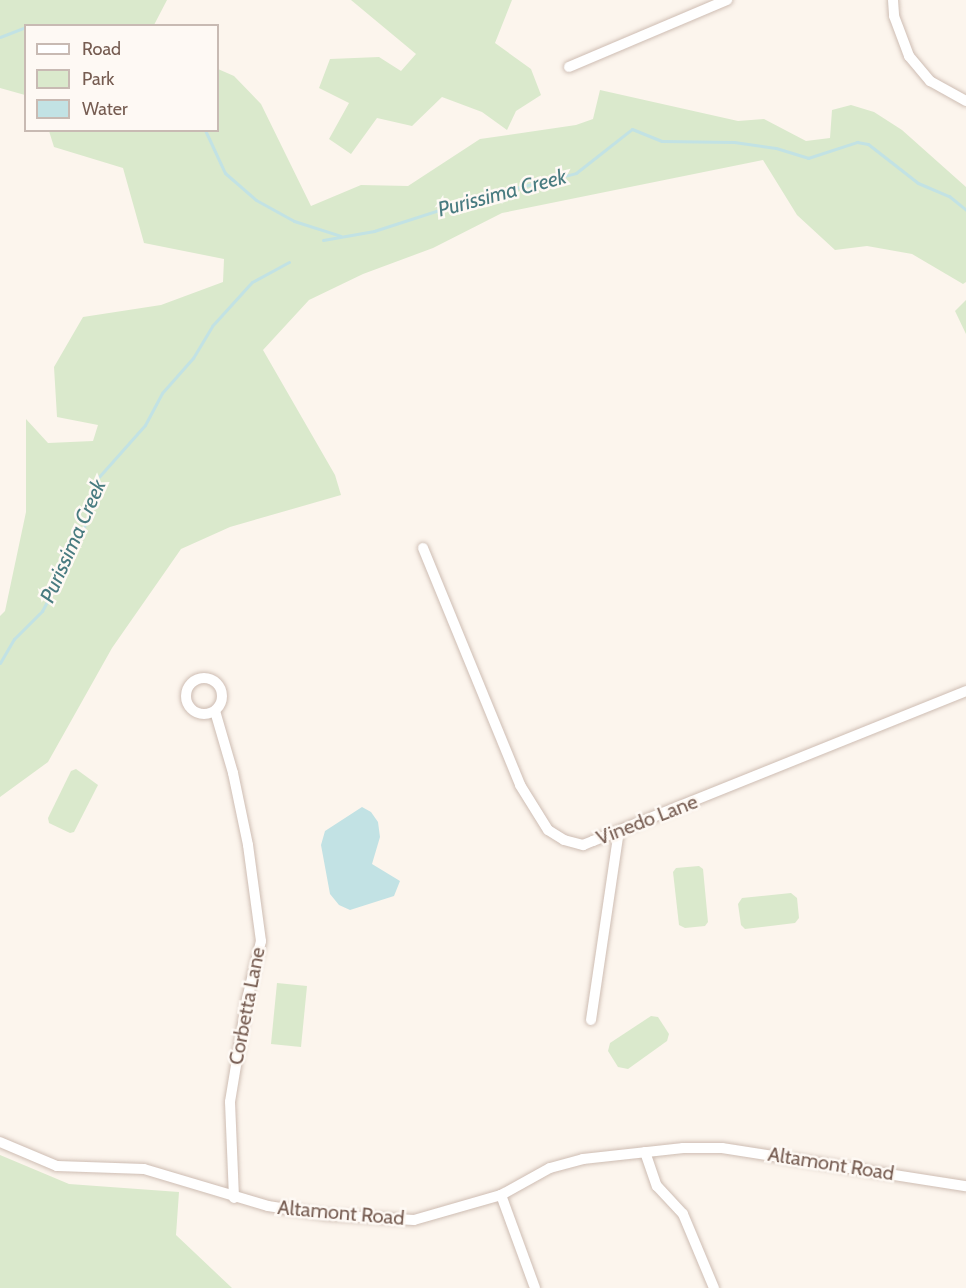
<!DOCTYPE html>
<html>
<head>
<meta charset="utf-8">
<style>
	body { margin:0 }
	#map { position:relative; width:966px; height:1288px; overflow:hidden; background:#fcf5ed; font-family:Cabin,sans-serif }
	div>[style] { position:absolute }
	.green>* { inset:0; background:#dae9cc }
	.water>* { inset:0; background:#c2e2e4 }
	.stream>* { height:3px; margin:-1.5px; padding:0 1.5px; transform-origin:1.5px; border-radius:1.5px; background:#c2e2e4 }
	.roads { filter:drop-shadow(0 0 2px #cebdb3) drop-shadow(0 0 2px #cebdb3) }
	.minor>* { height:10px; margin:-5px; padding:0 5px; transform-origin:5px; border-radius:5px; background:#fff }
	.minor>.ring { margin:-5px; padding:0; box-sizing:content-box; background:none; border:10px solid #fff; border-radius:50% }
	span { translate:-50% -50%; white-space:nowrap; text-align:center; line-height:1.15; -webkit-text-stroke:5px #fef9f4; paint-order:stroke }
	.street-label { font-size:20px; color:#765c51 }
	.water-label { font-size:21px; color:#487b80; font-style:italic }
	.legend { position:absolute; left:24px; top:24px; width:195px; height:108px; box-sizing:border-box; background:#fef9f4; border:2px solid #c8bab3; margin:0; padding:8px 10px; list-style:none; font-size:18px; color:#765c51 }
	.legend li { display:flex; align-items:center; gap:12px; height:30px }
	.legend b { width:30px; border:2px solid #c8bab3 }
</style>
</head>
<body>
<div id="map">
	<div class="green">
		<i style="clip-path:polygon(0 0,167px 0,154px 25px,26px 26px,25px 95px,0 88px)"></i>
		<i style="clip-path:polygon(351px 0,512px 0,495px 43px,531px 69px,541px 95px,516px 111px,507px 130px,482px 112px,442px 97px,412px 126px,377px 118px,351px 154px,329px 139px,349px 103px,319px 88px,330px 59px,379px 57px,401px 71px,416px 54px)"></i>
		<i style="clip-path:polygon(218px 69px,234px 76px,261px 104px,311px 206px,361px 185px,408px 186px,480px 139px,576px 125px,593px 119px,600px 90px,738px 121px,764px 119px,806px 141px,830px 138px,832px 110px,851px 105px,874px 112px,902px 130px,966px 187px,966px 282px,963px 284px,912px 254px,867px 246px,835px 250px,797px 215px,763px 160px,502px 213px,433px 248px,363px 274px,309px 300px,263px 350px,335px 475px,341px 495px,230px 527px,181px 549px,112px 648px,48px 762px,0 797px,0 616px,5px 611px,26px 512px,26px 419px,48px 443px,93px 441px,98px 425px,57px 417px,54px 367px,83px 317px,161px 305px,223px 282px,224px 259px,144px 243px,123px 168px,54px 147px,49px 131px,218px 130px)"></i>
		<i style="clip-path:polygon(966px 300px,966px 334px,955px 311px)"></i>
		<i style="clip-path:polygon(76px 769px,98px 785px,74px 832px,70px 833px,49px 823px,48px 818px,71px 771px)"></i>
		<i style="clip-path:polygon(699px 866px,703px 869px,708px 922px,705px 926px,685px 928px,679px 925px,673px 872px,676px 868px)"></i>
		<i style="clip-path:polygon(791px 893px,797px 898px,799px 918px,795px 923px,745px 929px,741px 925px,738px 904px,742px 898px)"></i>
		<i style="clip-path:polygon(277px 983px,307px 986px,301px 1047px,271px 1044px)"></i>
		<i style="clip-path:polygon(651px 1016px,658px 1017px,669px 1034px,667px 1041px,628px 1069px,618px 1067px,608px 1051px,610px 1043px)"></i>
		<i style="clip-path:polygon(0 1155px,69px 1184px,179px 1192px,176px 1235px,232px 1288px,0 1288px)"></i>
	</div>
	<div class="water">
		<i style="clip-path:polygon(362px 807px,371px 812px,378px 822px,380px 837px,372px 864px,400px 881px,394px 896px,350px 910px,339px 905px,330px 894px,321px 845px,325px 831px)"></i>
	</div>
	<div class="stream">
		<i style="left:29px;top:26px;width:7px"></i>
		<i style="left:0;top:37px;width:28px;rotate:-21deg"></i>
		<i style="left:205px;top:130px;width:47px;rotate:65.1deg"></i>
		<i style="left:225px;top:173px;width:41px;rotate:41.1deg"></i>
		<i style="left:256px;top:200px;width:43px;rotate:28.9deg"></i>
		<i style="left:294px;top:221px;width:49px;rotate:17.7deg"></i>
		<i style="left:323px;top:240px;width:52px;rotate:-10deg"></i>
		<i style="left:374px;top:231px;width:107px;rotate:-17.9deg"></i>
		<i style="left:476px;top:198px;width:103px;rotate:-14deg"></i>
		<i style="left:576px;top:173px;width:71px;rotate:-38.2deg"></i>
		<i style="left:632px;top:129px;width:32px;rotate:22deg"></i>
		<i style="left:662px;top:141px;width:72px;rotate:0.8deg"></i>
		<i style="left:734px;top:142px;width:42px;rotate:8.1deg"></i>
		<i style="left:776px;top:148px;width:34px;rotate:17deg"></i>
		<i style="left:808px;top:158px;width:52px;rotate:-18.1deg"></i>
		<i style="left:857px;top:142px;width:11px;rotate:10deg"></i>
		<i style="left:868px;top:144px;width:63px;rotate:38deg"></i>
		<i style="left:918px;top:183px;width:34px;rotate:23deg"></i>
		<i style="left:949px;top:196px;width:22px;rotate:39deg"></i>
		<i style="left:0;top:663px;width:28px;rotate:-60deg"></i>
		<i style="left:14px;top:639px;width:40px;rotate:-45deg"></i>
		<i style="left:42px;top:611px;width:61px;rotate:-61.8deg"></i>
		<i style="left:71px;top:557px;width:51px;rotate:-66.9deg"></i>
		<i style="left:91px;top:510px;width:32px;rotate:-79deg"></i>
		<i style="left:97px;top:479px;width:72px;rotate:-48.4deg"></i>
		<i style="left:145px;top:425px;width:36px;rotate:-62deg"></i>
		<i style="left:162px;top:393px;width:47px;rotate:-48.5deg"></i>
		<i style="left:193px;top:358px;width:37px;rotate:-59deg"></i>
		<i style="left:212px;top:326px;width:59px;rotate:-47.7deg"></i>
		<i style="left:252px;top:282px;width:42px;rotate:-28.4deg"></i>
	</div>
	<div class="roads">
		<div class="minor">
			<i style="left:893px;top:0;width:16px;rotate:86deg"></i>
			<i style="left:894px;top:16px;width:43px;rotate:69.4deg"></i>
			<i style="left:909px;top:56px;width:33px;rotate:50deg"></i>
			<i style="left:930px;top:81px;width:41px;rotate:29.1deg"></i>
			<i style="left:569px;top:67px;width:172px;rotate:-23deg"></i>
			<i style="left:423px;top:548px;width:256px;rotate:67.7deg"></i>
			<i style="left:520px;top:785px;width:53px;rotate:58.1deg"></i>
			<i style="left:548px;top:830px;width:19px;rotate:32deg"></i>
			<i style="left:564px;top:840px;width:20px;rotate:15deg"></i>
			<i style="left:583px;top:845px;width:11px;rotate:-22deg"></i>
			<i style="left:593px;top:841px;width:402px;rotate:-21.9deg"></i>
			<i class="ring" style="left:186px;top:678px;width:26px;height:26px"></i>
			<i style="left:215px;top:711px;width:65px;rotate:73.8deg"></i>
			<i style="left:233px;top:773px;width:74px;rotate:78.2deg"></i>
			<i style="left:248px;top:845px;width:97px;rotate:82.3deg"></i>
			<i style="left:261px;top:941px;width:60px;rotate:103.6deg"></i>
			<i style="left:247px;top:999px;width:104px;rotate:99.4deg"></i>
			<i style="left:230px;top:1102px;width:96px;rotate:87.6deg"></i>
			<i style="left:591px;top:1020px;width:191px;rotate:-81.6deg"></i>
			<i style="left:0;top:1142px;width:62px;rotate:22.8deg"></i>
			<i style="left:57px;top:1166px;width:87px;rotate:2deg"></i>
			<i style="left:144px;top:1169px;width:129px;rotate:16.6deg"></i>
			<i style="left:268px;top:1206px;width:60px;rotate:8.7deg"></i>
			<i style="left:327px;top:1215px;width:87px;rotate:3.3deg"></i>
			<i style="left:414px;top:1220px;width:91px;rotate:-16deg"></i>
			<i style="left:501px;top:1195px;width:56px;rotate:-28.9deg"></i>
			<i style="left:550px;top:1168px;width:34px;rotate:-15deg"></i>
			<i style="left:583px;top:1159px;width:101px;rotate:-6.3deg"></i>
			<i style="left:683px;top:1148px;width:39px"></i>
			<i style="left:722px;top:1148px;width:247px;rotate:8.9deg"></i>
			<i style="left:645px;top:1152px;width:36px;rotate:71deg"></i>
			<i style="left:657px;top:1186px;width:38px;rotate:47deg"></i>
			<i style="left:683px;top:1214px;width:80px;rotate:67.3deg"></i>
			<i style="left:501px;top:1195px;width:99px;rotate:69.9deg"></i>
		</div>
	</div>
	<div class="street-label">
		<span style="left:647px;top:820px;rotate:-21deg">Vinedo Lane</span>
		<span style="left:247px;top:1006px;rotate:-79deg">Corbetta Lane</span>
		<span style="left:831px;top:1164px;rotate:9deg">Altamont Road</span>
		<span style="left:341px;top:1213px;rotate:5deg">Altamont Road</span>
	</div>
	<div class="water-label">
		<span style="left:502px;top:193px;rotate:-15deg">Purissima Creek</span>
		<span style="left:73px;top:541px;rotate:-66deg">Purissima Creek</span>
	</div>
	<ul class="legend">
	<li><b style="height:8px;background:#fff"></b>Road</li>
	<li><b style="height:16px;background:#dae9cc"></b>Park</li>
	<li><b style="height:16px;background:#c2e2e4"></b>Water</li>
	</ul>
</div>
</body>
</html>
